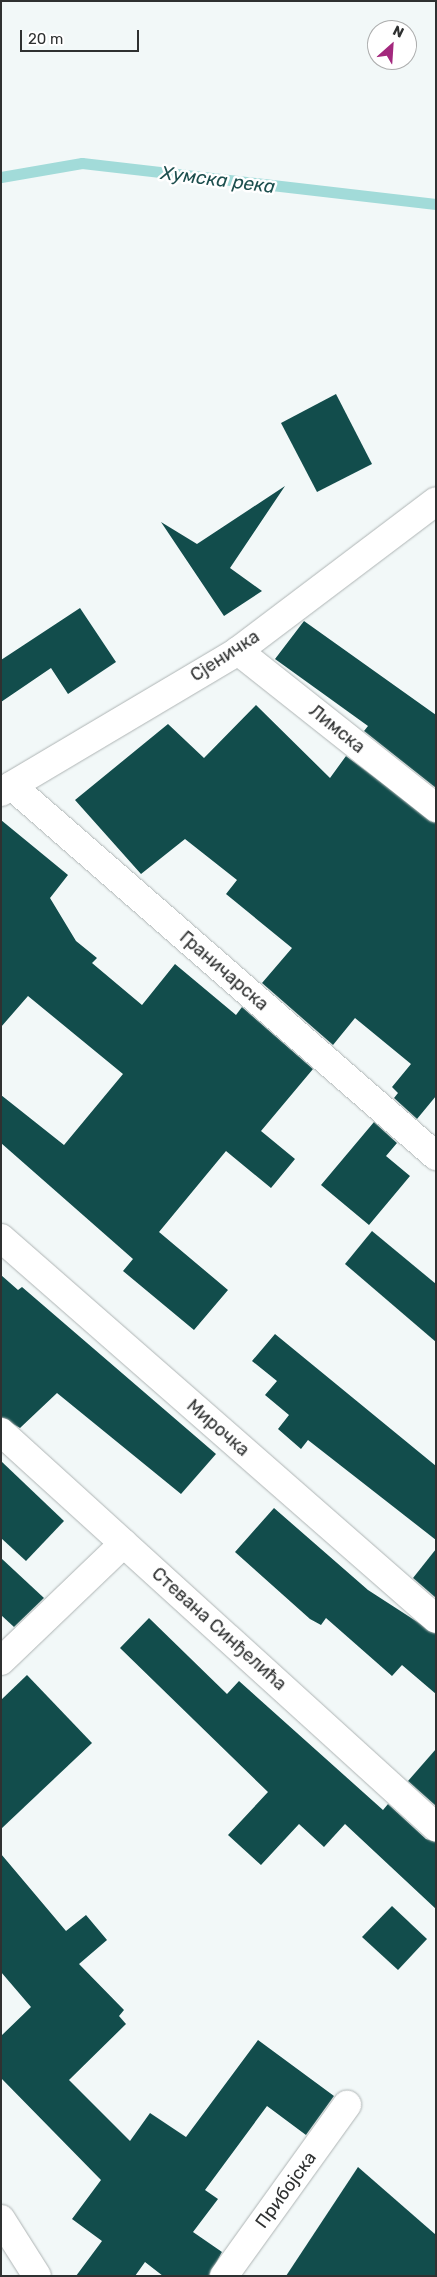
<!DOCTYPE html>
<html>
<head>
<meta charset="utf-8">
<style>
	body { margin:0 }
	#map { position:relative; width:437px; height:2277px; overflow:hidden; background:#f2f8f8; font-family:Rubik,sans-serif }
	div>[style] { position:absolute }
	.stream>* { height:11px; margin:-5.5px; padding:0 5.5px; transform-origin:5.5px; border-radius:5.5px; background:#a2dbd9 }
	.building>* { inset:0; background:#124d4c }
	.roads { filter:drop-shadow(0 0 1px #aeb4b4) drop-shadow(0 0 1px #aeb4b4) }
	.minor>* { height:28px; margin:-14px; padding:0 14px; transform-origin:14px; border-radius:14px; background:#fff }
	span { translate:-50% -50%; white-space:nowrap; text-align:center; line-height:1.15; -webkit-text-stroke:5px #fff; paint-order:stroke }
	.street-label { font-size:18px; color:#2f3131 }
	.water-label { font-size:19px; color:#1d4f4e; font-style:italic }
	.frame { position:absolute; inset:0; border:2px solid #2f3131; pointer-events:none }
	.north { position:absolute; left:367px; top:20px; width:50px; height:50px; box-sizing:border-box; background:#fff; border:1px solid #acadad; border-radius:50%; rotate:26deg; font-size:14px; font-weight:700; line-height:20px; text-align:center; color:#2f3131 }
	.north::after { content:''; display:block; margin:auto; width:18px; height:22px; background:#a3287d; clip-path:polygon(50% 0,100% 100%,50% 72%,0 100%) }
	.scale { position:absolute; left:20px; top:30px; width:119px; height:22px; box-sizing:border-box; border:2px solid #2f3131; border-top:0; padding-left:6px; font-size:15px; line-height:18px; white-space:nowrap; color:#2f3131; -webkit-text-stroke:4px #fff; paint-order:stroke }
</style>
</head>
<body>
<div id="map">
	<div class="stream">
		<i style="left:1px;top:177px;width:82px;rotate:-9.8deg"></i>
		<i style="left:82px;top:163px;width:356px;rotate:6.6deg"></i>
	</div>
	<div class="building">
		<i style="clip-path:polygon(336px 394px,372px 464px,317px 492px,281px 423px)"></i>
		<i style="clip-path:polygon(285px 486px,230px 568px,262px 591px,224px 616px,161px 522px,197px 544px)"></i>
		<i style="clip-path:polygon(80px 608px,116px 662px,68px 694px,51px 668px,1px 702px,1px 660px)"></i>
		<i style="clip-path:polygon(304px 621px,436px 715px,436px 788px,364px 731px,368px 726px,275px 659px)"></i>
		<i style="clip-path:polygon(256px 705px,330px 778px,346px 756px,436px 823px,436px 1096px,417px 1119px,394px 1098px,398px 1093px,392px 1087px,411px 1064px,355px 1018px,333px 1045px,262px 983px,292px 948px,226px 894px,237px 880px,185px 839px,141px 874px,75px 800px,168px 724px,204px 758px)"></i>
		<i style="clip-path:polygon(1px 820px,68px 875px,50px 898px,76px 941px,97px 958px,92px 963px,142px 1005px,175px 964px,236px 1015px,242px 1007px,313px 1069px,261px 1131px,295px 1159px,271px 1188px,226px 1151px,159px 1232px,228px 1290px,194px 1330px,123px 1271px,133px 1259px,1px 1143px,1px 1095px,64px 1145px,123px 1074px,28px 996px,1px 1027px)"></i>
		<i style="clip-path:polygon(374px 1122px,397px 1143px,386px 1156px,410px 1176px,369px 1225px,321px 1185px)"></i>
		<i style="clip-path:polygon(372px 1231px,436px 1284px,436px 1342px,345px 1264px)"></i>
		<i style="clip-path:polygon(1px 1275px,18px 1290px,22px 1287px,216px 1454px,181px 1494px,57px 1393px,20px 1428px,1px 1417px)"></i>
		<i style="clip-path:polygon(275px 1334px,436px 1466px,436px 1540px,308px 1440px,301px 1449px,278px 1429px,289px 1415px,265px 1395px,277px 1381px,252px 1361px)"></i>
		<i style="clip-path:polygon(1px 1461px,64px 1521px,26px 1561px,1px 1538px)"></i>
		<i style="clip-path:polygon(274px 1508px,368px 1590px,436px 1634px,436px 1694px,402px 1665px,392px 1676px,326px 1618px,321px 1625px,310px 1619px,235px 1552px)"></i>
		<i style="clip-path:polygon(436px 1549px,436px 1598px,413px 1578px)"></i>
		<i style="clip-path:polygon(1px 1558px,44px 1598px,14px 1627px,1px 1615px)"></i>
		<i style="clip-path:polygon(149px 1618px,227px 1694px,239px 1681px,383px 1810px,388px 1804px,426px 1839px,436px 1842px,436px 1909px,345px 1824px,324px 1847px,299px 1824px,261px 1865px,228px 1835px,268px 1792px,120px 1648px)"></i>
		<i style="clip-path:polygon(27px 1675px,92px 1743px,1px 1829px,1px 1700px)"></i>
		<i style="clip-path:polygon(436px 1749px,436px 1806px,408px 1781px)"></i>
		<i style="clip-path:polygon(1px 1854px,66px 1931px,86px 1915px,107px 1940px,79px 1964px,124px 2010px,119px 2016px,126px 2024px,69px 2080px,130px 2141px,150px 2113px,186px 2137px,258px 2040px,334px 2096px,306px 2135px,267px 2106px,205px 2190px,218px 2199px,193px 2232px,222px 2252px,209px 2276px,163px 2276px,145px 2262px,135px 2276px,76px 2276px,102px 2241px,72px 2219px,101px 2180px,1px 2078px,1px 2036px,31px 2007px,1px 1972px)"></i>
		<i style="clip-path:polygon(392px 1906px,427px 1939px,398px 1970px,362px 1937px)"></i>
		<i style="clip-path:polygon(358px 2167px,436px 2235px,436px 2276px,286px 2276px)"></i>
	</div>
	<div class="roads">
		<div class="minor">
			<i style="left:238px;top:651px;width:253px;rotate:38.4deg"></i>
			<i style="left:12px;top:786px;width:563px;rotate:41.11deg"></i>
			<i style="left:1px;top:792px;width:276px;rotate:-30.7deg"></i>
			<i style="left:238px;top:651px;width:248px;rotate:-37.1deg"></i>
			<i style="left:1px;top:1238px;width:578px;rotate:41.21deg"></i>
			<i style="left:1px;top:1432px;width:588px;rotate:42.24deg"></i>
			<i style="left:1px;top:1661px;width:170px;rotate:-43.8deg"></i>
			<i style="left:1px;top:2219px;width:67px;rotate:57.7deg"></i>
			<i style="left:224px;top:2276px;width:211px;rotate:-54.3deg"></i>
		</div>
	</div>
	<div class="street-label">
		<span style="left:225px;top:656px;rotate:-33deg">Сјеничка</span>
		<span style="left:337px;top:729px;rotate:39deg">Лимска</span>
		<span style="left:224px;top:971px;rotate:41deg">Граничарска</span>
		<span style="left:218px;top:1428px;rotate:41deg">Мирочка</span>
		<span style="left:219px;top:1629px;rotate:42deg">Стевана Синђелића</span>
		<span style="left:286px;top:2190px;rotate:-54deg">Прибојска</span>
	</div>
	<div class="water-label">
		<span style="left:218px;top:180px;rotate:7deg">Хумска река</span>
	</div>
	<div class="frame"></div>
	<div class="north">N</div>
	<div class="scale">20 m</div>
</div>
</body>
</html>
